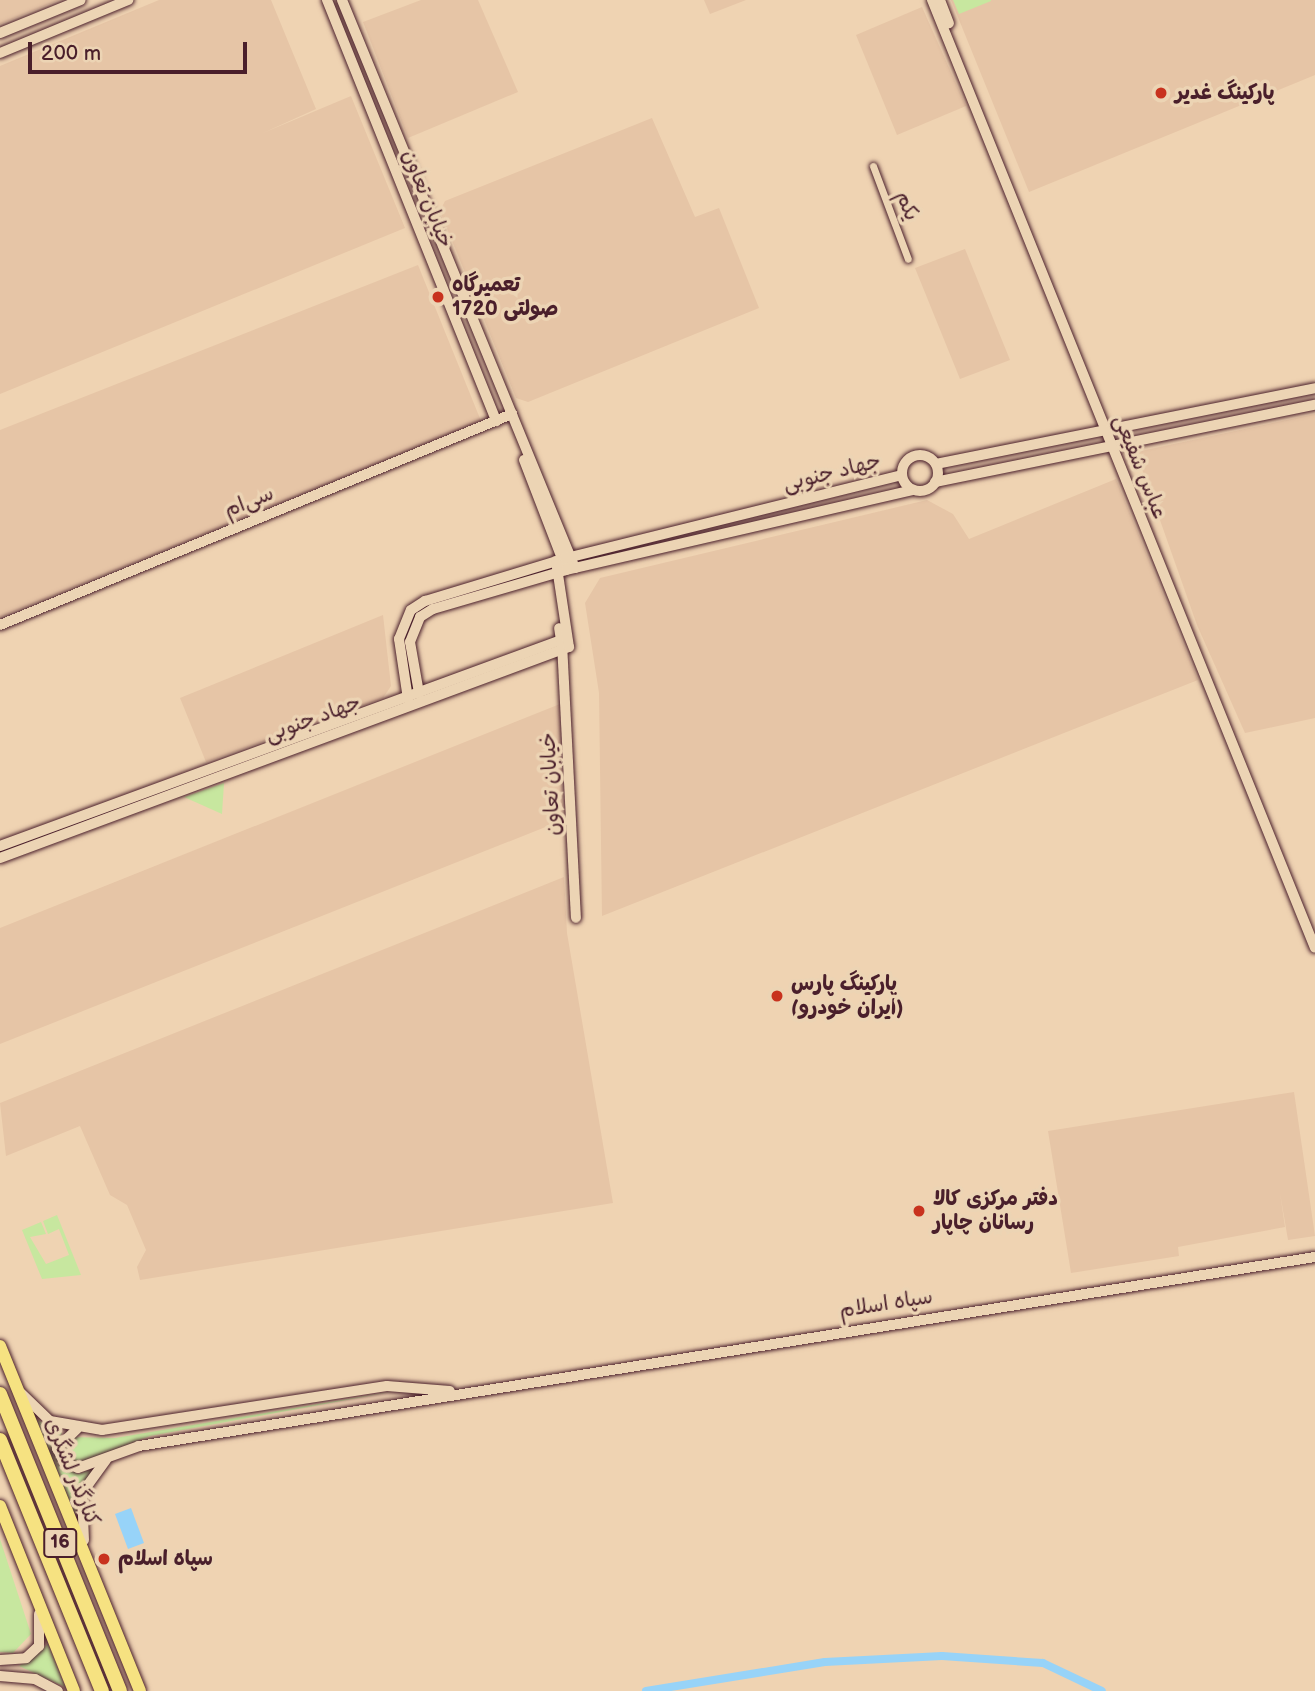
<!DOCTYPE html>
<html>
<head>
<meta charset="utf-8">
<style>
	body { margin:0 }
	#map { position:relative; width:1315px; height:1691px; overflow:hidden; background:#efd3b2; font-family:"Balsamiq Sans","Playpen Sans Arabic",sans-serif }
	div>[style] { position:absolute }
	.built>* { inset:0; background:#e6c5a6 }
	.green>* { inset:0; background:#c7e79f }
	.water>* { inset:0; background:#97d3f8 }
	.canal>* { height:8px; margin:-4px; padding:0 4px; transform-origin:4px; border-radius:4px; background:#97d3f8 }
	.roads { filter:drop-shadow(0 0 2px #4a1f2b) drop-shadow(0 0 2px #4a1f2b) }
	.street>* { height:7px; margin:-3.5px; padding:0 3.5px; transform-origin:3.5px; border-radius:3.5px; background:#ecd4b4 }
	.secondary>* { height:10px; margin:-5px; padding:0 5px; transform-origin:5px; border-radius:5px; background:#ecd4b4 }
	.secondary>.ring { margin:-5px; padding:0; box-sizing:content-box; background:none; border:10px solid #ecd4b4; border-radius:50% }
	.primary>* { height:12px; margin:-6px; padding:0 6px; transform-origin:6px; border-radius:6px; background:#f6e281 }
	.highway>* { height:14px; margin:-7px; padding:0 7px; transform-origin:7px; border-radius:7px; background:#f6e281 }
	.dots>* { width:19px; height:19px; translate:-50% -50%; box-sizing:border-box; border:4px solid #ecd4b4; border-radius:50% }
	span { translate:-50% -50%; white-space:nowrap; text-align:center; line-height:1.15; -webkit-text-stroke:7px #ecd4b4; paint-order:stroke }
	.shield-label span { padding:2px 5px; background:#ecd4b4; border:2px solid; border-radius:5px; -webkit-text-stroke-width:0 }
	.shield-label { font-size:19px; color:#4a1f2b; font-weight:700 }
	.poi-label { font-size:21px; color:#4a1f2b; font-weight:700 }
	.left { translate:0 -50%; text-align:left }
	.street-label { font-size:21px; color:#4a1f2b }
	.scale { position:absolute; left:28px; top:42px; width:219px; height:32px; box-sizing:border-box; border:4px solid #4a1f2b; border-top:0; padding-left:9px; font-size:21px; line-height:24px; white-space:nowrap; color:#4a1f2b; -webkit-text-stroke:5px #ecd4b4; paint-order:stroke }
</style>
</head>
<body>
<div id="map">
	<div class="built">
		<i style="clip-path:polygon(0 0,59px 0,0 24px)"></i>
		<i style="clip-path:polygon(159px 0,271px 0,316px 109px,263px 133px,351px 96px,405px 228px,0 394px,0 66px)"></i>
		<i style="clip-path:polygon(421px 0,478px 0,518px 92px,408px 138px,363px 22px)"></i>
		<i style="clip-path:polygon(704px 0,746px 0,710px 14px)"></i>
		<i style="clip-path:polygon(951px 0,1315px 0,1315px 75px,1029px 192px)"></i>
		<i style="clip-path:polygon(922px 7px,966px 106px,897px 135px,856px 35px)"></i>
		<i style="clip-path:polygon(652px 118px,695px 217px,719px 208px,759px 308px,528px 402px,516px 398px,440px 211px,445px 201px)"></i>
		<i style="clip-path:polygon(965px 249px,1010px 360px,960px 379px,915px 268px)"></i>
		<i style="clip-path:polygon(418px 265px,481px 421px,0 617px,0 430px)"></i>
		<i style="clip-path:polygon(1315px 414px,1315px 718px,1245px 733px,1197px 625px,1136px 452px)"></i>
		<i style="clip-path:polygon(1116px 479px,1198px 680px,602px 916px,599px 693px,585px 603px,600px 578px,927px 500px,953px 514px,969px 539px)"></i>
		<i style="clip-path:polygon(383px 615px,391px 686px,383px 698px,206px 762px,180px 698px)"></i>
		<i style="clip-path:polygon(560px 704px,563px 820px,0 1044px,0 928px)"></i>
		<i style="clip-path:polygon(564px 877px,567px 933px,613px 1203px,140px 1280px,137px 1267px,146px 1250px,127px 1205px,110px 1195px,80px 1126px,6px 1156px,0 1103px)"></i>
		<i style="clip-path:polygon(1294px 1092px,1315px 1236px,1288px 1240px,1280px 1193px,1285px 1227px,1178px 1247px,1179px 1256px,1071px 1273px,1048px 1131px)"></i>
	</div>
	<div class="green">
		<i style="clip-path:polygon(953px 0,991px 0,991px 1px,959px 14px)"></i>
		<i style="clip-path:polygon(224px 783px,222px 814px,184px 797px)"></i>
		<i style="clip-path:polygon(57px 1215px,81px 1275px,42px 1279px,22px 1230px,41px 1222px,46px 1234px,30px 1237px,46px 1264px,69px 1255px,59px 1229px,48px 1234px,43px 1221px)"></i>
		<i style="clip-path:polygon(407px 1389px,150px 1436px,75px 1465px,63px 1456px,63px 1441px,70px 1437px,115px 1438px)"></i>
		<i style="clip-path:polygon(36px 1419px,62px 1433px,54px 1444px,64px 1466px,78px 1474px,97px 1467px,81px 1487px,75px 1516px)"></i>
		<i style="clip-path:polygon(0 1539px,31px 1634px,13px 1653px,0 1652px)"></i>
		<i style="clip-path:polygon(48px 1644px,65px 1687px,19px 1666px)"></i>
	</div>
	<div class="water">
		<i style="clip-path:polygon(131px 1508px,144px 1543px,128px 1549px,115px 1514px)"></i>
	</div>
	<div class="canal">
		<i style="left:646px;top:1691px;width:181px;rotate:-9.2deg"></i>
		<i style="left:825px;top:1662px;width:117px;rotate:-2.9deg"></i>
		<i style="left:942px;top:1656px;width:101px;rotate:4deg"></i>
		<i style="left:1043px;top:1663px;width:65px;rotate:25.4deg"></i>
	</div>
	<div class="roads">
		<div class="street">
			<i style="left:873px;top:166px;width:99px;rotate:69.4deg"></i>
		</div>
		<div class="secondary">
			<i style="left:327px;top:0;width:454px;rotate:68.1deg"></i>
			<i style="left:342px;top:0;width:614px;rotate:67.7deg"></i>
			<i style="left:932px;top:0;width:1022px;rotate:68deg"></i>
			<i style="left:940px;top:0;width:25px;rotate:69deg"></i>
			<i style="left:0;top:33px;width:87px;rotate:-22.2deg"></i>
			<i style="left:0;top:53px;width:139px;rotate:-22.5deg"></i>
			<i class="ring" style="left:902px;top:455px;width:26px;height:26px"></i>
			<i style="left:524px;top:460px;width:114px;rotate:68.9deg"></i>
			<i style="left:936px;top:464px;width:387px;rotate:-11.3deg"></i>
			<i style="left:935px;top:482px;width:388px;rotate:-11.5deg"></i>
			<i style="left:0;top:625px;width:554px;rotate:-22.4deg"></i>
			<i style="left:562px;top:643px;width:275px;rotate:87.1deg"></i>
			<i style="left:419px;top:693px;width:52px;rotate:-100deg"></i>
			<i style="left:410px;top:642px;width:27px;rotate:-68deg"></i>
			<i style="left:420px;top:617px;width:15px;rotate:-32deg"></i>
			<i style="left:433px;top:609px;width:139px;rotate:-16.3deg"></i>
			<i style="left:566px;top:570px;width:356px;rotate:-13deg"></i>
			<i style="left:408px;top:699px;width:61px;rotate:-98.5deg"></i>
			<i style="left:399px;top:639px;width:31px;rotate:-68deg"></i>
			<i style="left:411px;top:610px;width:17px;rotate:-33deg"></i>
			<i style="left:425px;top:601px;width:144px;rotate:-16.9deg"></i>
			<i style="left:563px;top:559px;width:349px;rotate:-13.9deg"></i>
			<i style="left:0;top:846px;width:598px;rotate:-20.16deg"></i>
			<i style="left:561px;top:640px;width:12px;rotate:-99deg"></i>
			<i style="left:0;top:858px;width:607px;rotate:-20.35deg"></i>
			<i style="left:569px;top:647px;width:87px;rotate:-98.6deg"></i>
			<i style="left:21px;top:1393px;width:40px;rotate:44deg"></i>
			<i style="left:50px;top:1421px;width:53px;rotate:9.8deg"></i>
			<i style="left:102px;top:1430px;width:288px;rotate:-8.8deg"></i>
			<i style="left:387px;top:1386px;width:63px;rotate:4.5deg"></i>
			<i style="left:77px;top:1429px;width:28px;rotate:136deg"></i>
			<i style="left:57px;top:1448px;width:16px;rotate:63deg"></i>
			<i style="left:64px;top:1462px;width:15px;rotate:23deg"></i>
			<i style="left:78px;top:1468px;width:65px;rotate:-19.8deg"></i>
			<i style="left:139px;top:1446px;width:1191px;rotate:-9.13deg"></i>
			<i style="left:84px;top:1540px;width:47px;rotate:-92.4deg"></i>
			<i style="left:82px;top:1493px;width:41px;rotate:-54deg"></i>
			<i style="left:0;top:1660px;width:26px;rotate:-4deg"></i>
			<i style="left:26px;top:1658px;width:18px;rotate:-43deg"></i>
			<i style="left:39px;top:1646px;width:32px;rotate:-90deg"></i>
			<i style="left:0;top:1676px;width:35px;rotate:5deg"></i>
			<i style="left:35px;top:1679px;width:26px;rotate:28deg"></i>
		</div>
		<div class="primary">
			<i style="left:0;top:1346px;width:372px;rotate:67.9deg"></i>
			<i style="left:0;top:1506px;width:199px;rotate:68.2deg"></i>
		</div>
		<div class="highway">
			<i style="left:0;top:1394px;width:320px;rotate:68deg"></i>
			<i style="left:0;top:1440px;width:271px;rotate:67.9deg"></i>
		</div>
	</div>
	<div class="dots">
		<i style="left:1161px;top:93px;background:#c8321e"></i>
		<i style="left:438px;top:297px;background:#c8321e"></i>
		<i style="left:777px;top:996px;background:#c8321e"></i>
		<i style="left:919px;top:1211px;background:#c8321e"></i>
		<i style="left:104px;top:1559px;background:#c8321e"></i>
	</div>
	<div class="shield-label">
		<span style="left:60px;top:1543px">16</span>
	</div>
	<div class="poi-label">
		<span class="left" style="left:1175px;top:93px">پارکینگ غدیر</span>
		<span class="left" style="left:452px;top:297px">تعمیرگاه<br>1720 صولتی</span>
		<span class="left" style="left:791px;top:996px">پارکینگ پارس<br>(ایران خودرو)</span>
		<span class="left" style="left:933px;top:1211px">دفتر مرکزی کالا<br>رسانان چاپار</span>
		<span class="left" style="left:118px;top:1559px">سپاه اسلام</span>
	</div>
	<div class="street-label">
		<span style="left:427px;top:199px;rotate:68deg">خیابان تعاون</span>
		<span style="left:907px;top:206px;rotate:69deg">یکم</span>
		<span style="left:1140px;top:467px;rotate:68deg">عباس شفیعی</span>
		<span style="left:832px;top:473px;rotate:-14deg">جهاد جنوبی</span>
		<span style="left:249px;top:502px;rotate:-22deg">سی‌ام</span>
		<span style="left:313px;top:719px;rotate:-20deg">جهاد جنوبی</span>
		<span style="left:551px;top:784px;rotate:-93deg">خیابان تعاون</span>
		<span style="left:886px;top:1304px;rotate:-9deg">سپاه اسلام</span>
		<span style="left:72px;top:1472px;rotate:68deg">کنارگذر لشگری</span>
	</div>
	<div class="scale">200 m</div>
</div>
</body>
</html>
